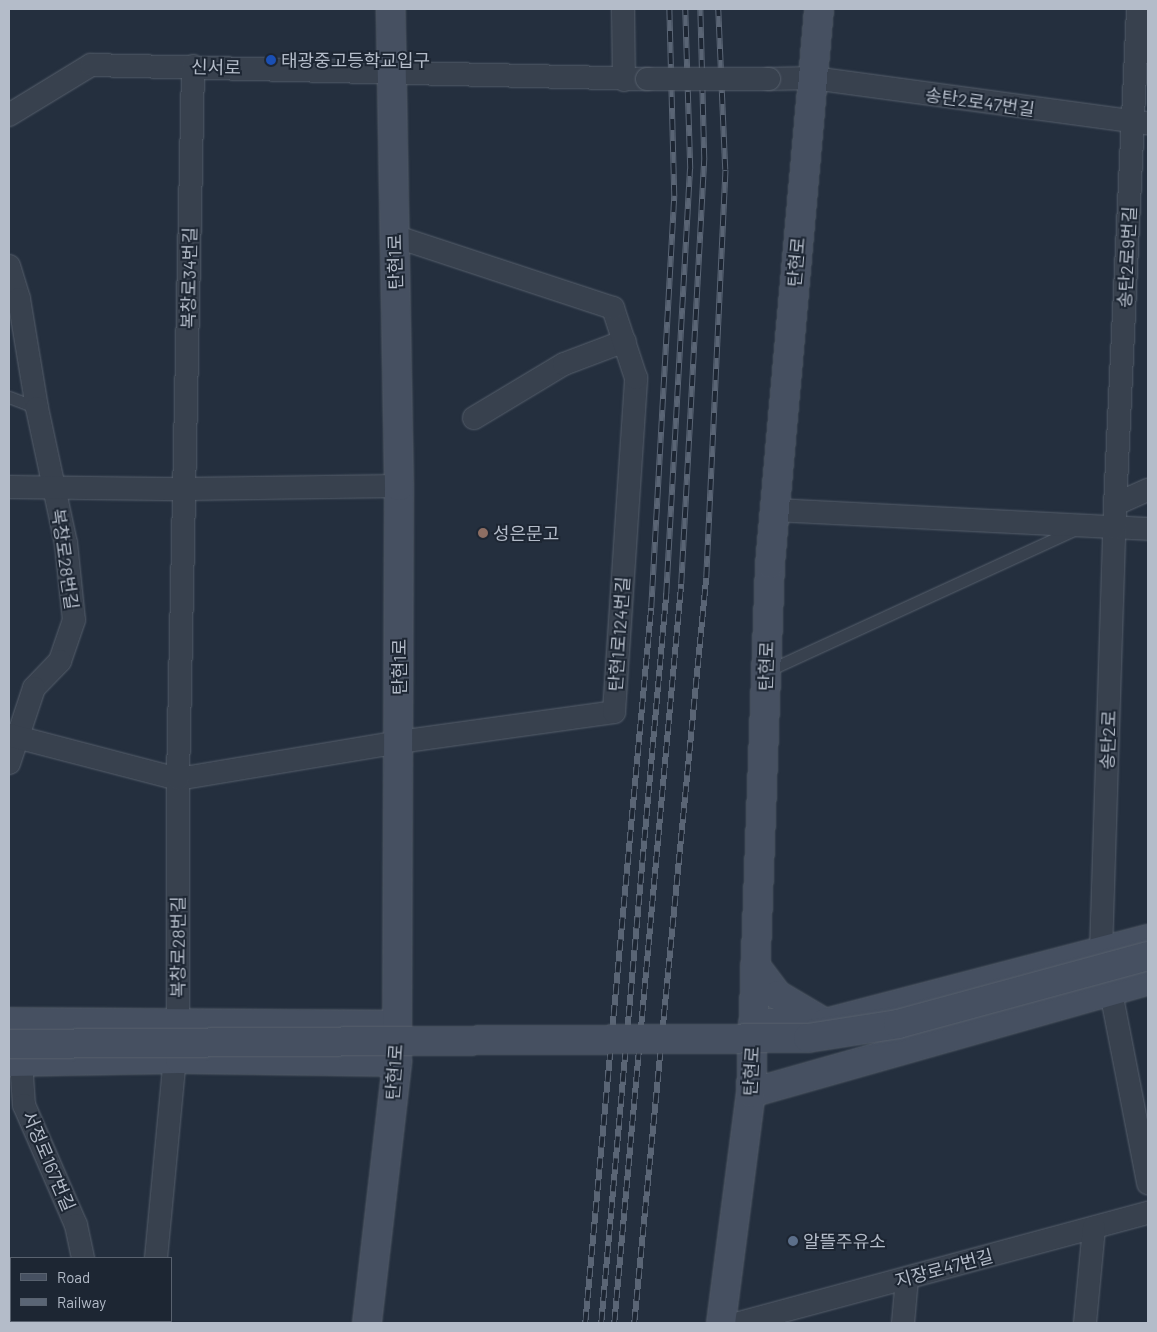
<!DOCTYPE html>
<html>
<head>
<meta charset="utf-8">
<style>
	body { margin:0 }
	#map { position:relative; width:1157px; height:1332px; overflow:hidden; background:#242f3e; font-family:Barlow,"Noto Sans KR",sans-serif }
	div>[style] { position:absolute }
	.roads { filter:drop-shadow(0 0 1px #565f6c) drop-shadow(0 0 1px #565f6c) }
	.lane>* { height:11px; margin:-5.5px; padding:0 5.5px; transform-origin:5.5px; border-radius:5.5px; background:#38414e }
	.street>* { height:22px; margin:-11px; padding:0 11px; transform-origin:11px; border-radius:11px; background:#38414e }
	.secondary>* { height:28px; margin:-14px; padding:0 14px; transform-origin:14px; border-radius:14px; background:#465061 }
	.rail>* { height:5.5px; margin-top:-2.75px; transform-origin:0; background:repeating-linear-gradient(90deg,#1d2633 0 11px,#5a6575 0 22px); box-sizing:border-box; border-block:1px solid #5a6575 }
	.bridges { filter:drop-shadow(0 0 1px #565f6c) drop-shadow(0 0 1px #565f6c) }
	.street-bridge>* { height:22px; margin:-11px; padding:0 11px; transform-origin:11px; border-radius:11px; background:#38414e }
	.secondary-bridge>* { height:28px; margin:-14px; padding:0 14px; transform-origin:14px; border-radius:14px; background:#465061 }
	.dots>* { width:14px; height:14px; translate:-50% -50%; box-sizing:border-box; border:2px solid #1d2633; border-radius:50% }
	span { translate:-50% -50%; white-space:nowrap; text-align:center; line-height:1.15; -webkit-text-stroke:4px #1d2633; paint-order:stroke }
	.poi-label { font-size:18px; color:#b4bcc9 }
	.left { translate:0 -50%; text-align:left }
	.street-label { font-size:18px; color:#b4bcc9 }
	.frame { position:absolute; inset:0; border:10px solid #b4bcc9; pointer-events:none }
	.legend { position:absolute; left:10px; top:1257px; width:162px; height:65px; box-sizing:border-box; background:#1d2633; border:1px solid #59626f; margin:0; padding:6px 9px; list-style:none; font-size:15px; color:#b4bcc9 }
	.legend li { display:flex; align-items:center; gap:10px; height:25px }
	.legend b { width:25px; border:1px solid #59626f }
</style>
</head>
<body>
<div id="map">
	<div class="roads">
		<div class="lane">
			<i style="left:9px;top:397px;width:30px;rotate:21deg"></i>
			<i style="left:767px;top:671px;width:337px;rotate:-24.7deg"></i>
		</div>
		<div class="street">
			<i style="left:623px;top:9px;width:71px;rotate:89.2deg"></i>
			<i style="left:769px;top:79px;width:44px;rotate:-1.3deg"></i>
			<i style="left:813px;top:78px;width:338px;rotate:7.7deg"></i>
			<i style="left:9px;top:115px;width:96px;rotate:-31.4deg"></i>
			<i style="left:91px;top:65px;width:556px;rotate:1.44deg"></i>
			<i style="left:9px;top:266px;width:34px;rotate:73deg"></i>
			<i style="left:19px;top:299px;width:110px;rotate:80.6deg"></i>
			<i style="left:37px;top:408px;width:138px;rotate:77.9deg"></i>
			<i style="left:66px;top:543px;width:77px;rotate:84.1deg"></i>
			<i style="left:74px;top:620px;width:43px;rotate:108.9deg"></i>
			<i style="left:60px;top:661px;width:37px;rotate:134deg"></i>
			<i style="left:34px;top:688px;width:79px;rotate:108.4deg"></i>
			<i style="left:474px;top:418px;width:105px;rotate:-31deg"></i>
			<i style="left:564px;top:364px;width:65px;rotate:-20.7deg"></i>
			<i style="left:9px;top:487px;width:176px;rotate:0.7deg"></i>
			<i style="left:185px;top:489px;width:214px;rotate:-0.8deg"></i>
			<i style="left:1116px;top:504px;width:35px;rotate:-24deg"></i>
			<i style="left:775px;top:510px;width:373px;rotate:2.9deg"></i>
			<i style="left:9px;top:735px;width:175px;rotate:14.6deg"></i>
			<i style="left:178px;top:779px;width:224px;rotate:-9.5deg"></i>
			<i style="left:399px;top:742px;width:217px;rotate:-7.9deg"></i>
			<i style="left:614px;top:712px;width:335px;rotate:-86.2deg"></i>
			<i style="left:636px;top:378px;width:74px;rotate:-108.2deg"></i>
			<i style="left:613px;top:308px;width:231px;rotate:-161.8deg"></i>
			<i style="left:1101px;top:952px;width:424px;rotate:-88.2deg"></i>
			<i style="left:1114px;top:528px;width:520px;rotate:-87.35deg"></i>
			<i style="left:1111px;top:992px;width:195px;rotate:79deg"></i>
			<i style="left:21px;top:1062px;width:43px;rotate:86deg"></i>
			<i style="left:24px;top:1105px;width:131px;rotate:66.6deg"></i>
			<i style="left:76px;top:1225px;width:34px;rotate:78deg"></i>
			<i style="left:156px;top:1258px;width:235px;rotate:-84.6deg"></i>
			<i style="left:178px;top:1024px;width:245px;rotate:-90deg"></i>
			<i style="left:178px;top:779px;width:713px;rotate:-88.79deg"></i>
			<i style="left:92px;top:1321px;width:2px;rotate:90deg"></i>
			<i style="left:150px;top:1323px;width:2px;rotate:-90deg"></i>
			<i style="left:739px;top:1323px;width:424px;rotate:-15.1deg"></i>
			<i style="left:903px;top:1323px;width:45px;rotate:-84.9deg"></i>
			<i style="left:1085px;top:1323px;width:96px;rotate:-84.6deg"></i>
		</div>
		<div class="secondary">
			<i style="left:755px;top:965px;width:38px;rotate:53deg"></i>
			<i style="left:778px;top:995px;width:51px;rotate:30.6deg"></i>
			<i style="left:9px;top:1022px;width:387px;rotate:0.4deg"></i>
			<i style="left:753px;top:1023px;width:72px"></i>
			<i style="left:825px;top:1023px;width:334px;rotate:-14.6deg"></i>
			<i style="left:9px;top:1062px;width:171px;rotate:-1deg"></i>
			<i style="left:180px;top:1059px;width:217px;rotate:0.8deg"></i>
			<i style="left:751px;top:1093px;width:412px;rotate:-15.8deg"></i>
			<i style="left:367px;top:1323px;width:263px;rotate:-83.4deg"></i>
			<i style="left:397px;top:1062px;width:576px;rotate:-89.8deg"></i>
			<i style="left:399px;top:486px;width:477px;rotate:-91deg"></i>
			<i style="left:721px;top:1323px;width:232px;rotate:-82.6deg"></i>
			<i style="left:751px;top:1093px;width:529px;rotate:-87.94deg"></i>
			<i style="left:770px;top:564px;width:557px;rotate:-84.95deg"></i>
		</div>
	</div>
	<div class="rail">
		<i style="left:585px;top:1323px;width:718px;rotate:-84.73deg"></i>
		<i style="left:651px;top:608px;width:413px;rotate:-86.8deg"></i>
		<i style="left:674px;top:196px;width:187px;rotate:-91.5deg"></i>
		<i style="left:601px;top:1323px;width:732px;rotate:-84.9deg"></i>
		<i style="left:666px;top:594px;width:426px;rotate:-86.8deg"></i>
		<i style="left:690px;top:169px;width:160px;rotate:-91.8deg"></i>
		<i style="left:614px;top:1323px;width:742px;rotate:-84.82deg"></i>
		<i style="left:681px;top:584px;width:426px;rotate:-86.9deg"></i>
		<i style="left:704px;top:159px;width:150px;rotate:-91.5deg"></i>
		<i style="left:634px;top:1323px;width:748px;rotate:-84.48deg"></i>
		<i style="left:706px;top:578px;width:408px;rotate:-87.3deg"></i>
		<i style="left:725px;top:170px;width:161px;rotate:-92.5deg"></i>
	</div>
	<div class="bridges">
		<div class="street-bridge">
			<i style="left:647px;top:79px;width:122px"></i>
		</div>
		<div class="secondary-bridge">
			<i style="left:9px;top:1044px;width:799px;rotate:-0.43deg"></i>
			<i style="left:808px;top:1038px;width:91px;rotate:-8.8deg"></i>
			<i style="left:898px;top:1024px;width:259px;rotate:-15.2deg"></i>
		</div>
	</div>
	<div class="dots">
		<i style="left:271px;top:60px;background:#1a4fb4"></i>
		<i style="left:483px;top:533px;background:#8d6e63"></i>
		<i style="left:793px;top:1241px;background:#5c6f8a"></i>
	</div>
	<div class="poi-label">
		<span class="left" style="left:281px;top:60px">태광중고등학교입구</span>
		<span class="left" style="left:493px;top:533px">성은문고</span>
		<span class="left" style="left:803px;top:1241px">알뜰주유소</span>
	</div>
	<div class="street-label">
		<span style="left:216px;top:67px;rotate:1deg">신서로</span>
		<span style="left:980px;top:102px;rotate:8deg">송탄2로47번길</span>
		<span style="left:1127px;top:257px;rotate:-87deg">송탄2로9번길</span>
		<span style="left:395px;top:262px;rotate:-91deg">탄현1로</span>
		<span style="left:796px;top:262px;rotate:-85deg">탄현로</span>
		<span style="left:189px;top:278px;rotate:-89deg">복창로34번길</span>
		<span style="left:65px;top:559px;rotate:82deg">복창로28번길</span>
		<span style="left:619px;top:634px;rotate:-86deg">탄현1로124번길</span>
		<span style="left:766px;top:666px;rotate:-88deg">탄현로</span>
		<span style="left:399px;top:667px;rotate:-90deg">탄현1로</span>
		<span style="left:1108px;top:740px;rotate:-88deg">송탄2로</span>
		<span style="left:178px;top:947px;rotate:-90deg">복창로28번길</span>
		<span style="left:751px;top:1071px;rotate:-87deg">탄현로</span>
		<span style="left:394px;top:1072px;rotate:-86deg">탄현1로</span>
		<span style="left:49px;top:1161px;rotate:67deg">서정로167번길</span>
		<span style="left:944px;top:1268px;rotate:-15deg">지장로47번길</span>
	</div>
	<div class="frame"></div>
	<ul class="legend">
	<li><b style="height:6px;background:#465061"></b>Road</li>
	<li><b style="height:6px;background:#5a6575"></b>Railway</li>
	</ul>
</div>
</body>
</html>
